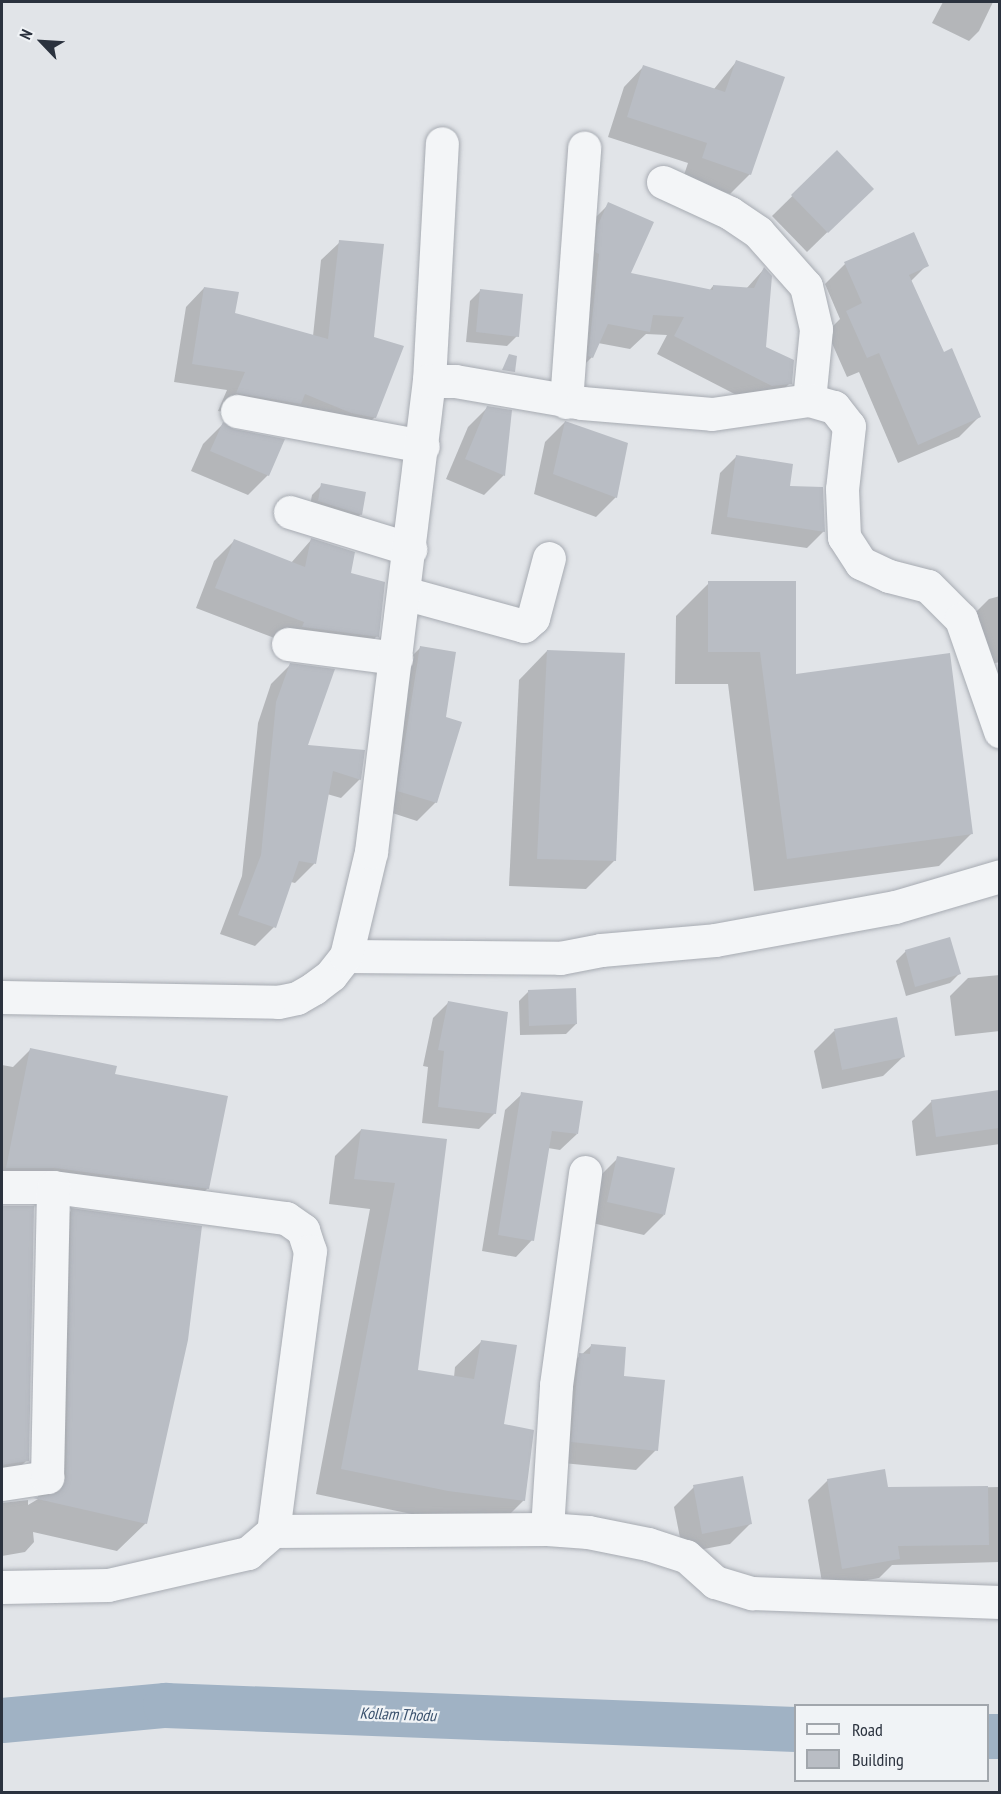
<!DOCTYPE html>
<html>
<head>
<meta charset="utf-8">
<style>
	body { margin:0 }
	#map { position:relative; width:1001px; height:1794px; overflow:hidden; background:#e1e4e8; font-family:"PT Sans Narrow",sans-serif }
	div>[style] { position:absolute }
	.shadow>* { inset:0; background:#0003 }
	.canal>* { height:45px; margin:-22.5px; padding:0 22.5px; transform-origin:22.5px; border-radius:22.5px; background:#a0b2c4 }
	.building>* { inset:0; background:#b9bdc4 }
	.roads { filter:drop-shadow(0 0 2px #a7abb2) drop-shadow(0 0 2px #a7abb2) }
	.minor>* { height:33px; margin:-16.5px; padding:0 16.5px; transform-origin:16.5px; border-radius:16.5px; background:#f3f5f7 }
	span { translate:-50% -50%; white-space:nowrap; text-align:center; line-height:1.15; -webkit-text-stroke:4.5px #f0f3f6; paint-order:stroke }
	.water-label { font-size:16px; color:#3a516d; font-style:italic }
	.frame { position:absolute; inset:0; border:3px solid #2b323e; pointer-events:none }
	.legend { position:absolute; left:794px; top:1704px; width:195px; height:78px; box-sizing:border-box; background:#f0f3f6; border:2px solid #a1a6ac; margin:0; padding:8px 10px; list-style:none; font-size:18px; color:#2b323e }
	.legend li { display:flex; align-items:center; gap:12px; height:30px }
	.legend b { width:30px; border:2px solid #a1a6ac }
	.north { position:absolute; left:12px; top:12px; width:60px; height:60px; -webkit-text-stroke:4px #f0f3f6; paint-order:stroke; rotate:295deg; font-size:16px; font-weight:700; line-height:24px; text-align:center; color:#2b323e }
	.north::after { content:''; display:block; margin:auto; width:21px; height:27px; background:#2b323e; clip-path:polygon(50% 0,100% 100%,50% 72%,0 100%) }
</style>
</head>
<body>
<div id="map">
	<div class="shadow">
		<i style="clip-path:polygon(943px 2px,993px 2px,979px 31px,969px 41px,932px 23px)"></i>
		<i style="clip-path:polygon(736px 62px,750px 174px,730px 194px,683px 178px,688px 163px,608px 137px,624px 87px,643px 67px,714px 89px)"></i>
		<i style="clip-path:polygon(837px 152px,852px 208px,807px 252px,772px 216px)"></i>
		<i style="clip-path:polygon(609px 204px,629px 274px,709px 291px,713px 286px,746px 289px,764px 269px,765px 348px,790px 383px,772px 401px,754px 404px,657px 354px,667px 335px,646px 334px,630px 349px,598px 343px,592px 357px,574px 375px,591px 222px)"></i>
		<i style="clip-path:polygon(340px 242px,372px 338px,375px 417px,356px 436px,218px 411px,227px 390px,174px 382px,186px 307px,204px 288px,234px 314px,313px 336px,321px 260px)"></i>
		<i style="clip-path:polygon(845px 264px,927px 265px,910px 282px,943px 354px,979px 417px,959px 437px,898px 463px,859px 372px,847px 377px,827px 332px,840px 319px,825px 284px)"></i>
		<i style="clip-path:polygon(480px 291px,517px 336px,507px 346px,466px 342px,470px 301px)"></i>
		<i style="clip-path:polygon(488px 407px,504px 475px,484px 495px,446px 479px,468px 427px)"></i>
		<i style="clip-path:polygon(565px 422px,616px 497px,596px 517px,534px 494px,545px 442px)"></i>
		<i style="clip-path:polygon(223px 424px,268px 475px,248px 495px,191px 471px,203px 444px)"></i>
		<i style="clip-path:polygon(736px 457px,788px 487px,824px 531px,807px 548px,711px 534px,720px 473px)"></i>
		<i style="clip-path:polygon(322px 485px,361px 514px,351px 524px,309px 511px,312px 495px)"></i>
		<i style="clip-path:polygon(311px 540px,350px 574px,377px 636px,357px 656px,285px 642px,196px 608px,214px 561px,234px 541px,291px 563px)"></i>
		<i style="clip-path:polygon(709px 583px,794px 676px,972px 833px,939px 866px,754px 891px,728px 684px,675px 684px,676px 616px)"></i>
		<i style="clip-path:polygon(1000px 596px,1000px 662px,981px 666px,969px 619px,989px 599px)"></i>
		<i style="clip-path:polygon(420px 648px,436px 802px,417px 821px,380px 809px,402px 666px)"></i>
		<i style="clip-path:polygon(547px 651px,614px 861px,586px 889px,509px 886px,519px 680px)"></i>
		<i style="clip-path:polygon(290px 665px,306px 746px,360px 779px,341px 798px,327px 794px,314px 864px,295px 883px,291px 882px,274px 927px,255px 946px,220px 934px,242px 876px,258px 723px,271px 684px)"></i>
		<i style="clip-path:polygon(906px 951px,960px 973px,950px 983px,906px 996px,896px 961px)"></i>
		<i style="clip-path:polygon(1000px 975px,1000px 1031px,955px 1036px,950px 996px,968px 978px)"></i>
		<i style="clip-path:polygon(529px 991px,576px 1024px,566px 1034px,520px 1035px,519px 1001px)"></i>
		<i style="clip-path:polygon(449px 1002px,495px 1113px,479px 1129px,422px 1123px,428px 1067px,423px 1066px,433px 1018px)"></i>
		<i style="clip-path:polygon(834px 1031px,903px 1057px,883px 1076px,822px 1089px,814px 1051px)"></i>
		<i style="clip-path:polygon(30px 1050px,114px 1075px,208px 1188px,181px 1215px,2px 1195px,2px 1065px,13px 1067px)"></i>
		<i style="clip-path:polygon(1000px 1091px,1000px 1144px,916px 1156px,912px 1121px,932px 1101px)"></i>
		<i style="clip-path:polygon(522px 1094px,577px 1134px,560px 1150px,548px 1148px,532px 1240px,516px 1257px,482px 1251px,505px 1110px)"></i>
		<i style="clip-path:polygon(361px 1130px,446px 1140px,416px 1372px,454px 1377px,455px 1367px,481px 1342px,524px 1500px,498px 1526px,421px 1516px,316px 1494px,370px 1209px,329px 1204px,335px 1156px)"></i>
		<i style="clip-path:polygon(618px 1158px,664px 1215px,644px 1235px,588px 1222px,598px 1178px)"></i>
		<i style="clip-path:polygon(2px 1207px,32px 1207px,27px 1460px,2px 1486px)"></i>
		<i style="clip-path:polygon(72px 1210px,146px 1523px,117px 1551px,33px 1532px,34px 1542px,25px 1552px,2px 1556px,2px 1503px,28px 1500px,28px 1505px,38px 1499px,43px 1238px)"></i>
		<i style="clip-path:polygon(591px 1346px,622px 1378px,656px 1450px,636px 1470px,552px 1462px,560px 1374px)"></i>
		<i style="clip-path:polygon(828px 1480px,887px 1489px,1000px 1487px,1000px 1562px,892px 1565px,879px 1578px,823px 1588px,808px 1500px)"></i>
		<i style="clip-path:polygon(694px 1487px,750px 1524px,730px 1544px,683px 1553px,674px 1507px)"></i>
	</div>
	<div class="canal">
		<i style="left:2px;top:1720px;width:164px;rotate:-5.3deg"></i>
		<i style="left:165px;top:1705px;width:631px;rotate:2.18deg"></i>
		<i style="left:988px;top:1736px;width:12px"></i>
	</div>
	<div class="building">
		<i style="clip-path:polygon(736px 60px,785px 77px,751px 175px,702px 158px,707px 143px,627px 117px,643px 65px,725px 92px)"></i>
		<i style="clip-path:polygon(837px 150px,874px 189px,828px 233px,791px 195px)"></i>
		<i style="clip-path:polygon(608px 202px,654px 222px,631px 273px,713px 290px,713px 285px,754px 288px,764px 267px,772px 276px,766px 347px,794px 360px,792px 384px,772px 386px,674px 336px,684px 317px,653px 315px,650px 332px,608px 324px,593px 358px,588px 356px,599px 254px,595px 252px,597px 227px)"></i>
		<i style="clip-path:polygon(914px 232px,929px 266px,909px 275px,944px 352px,952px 348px,981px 417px,918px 445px,879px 353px,867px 358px,846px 311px,862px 303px,844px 262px)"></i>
		<i style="clip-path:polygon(339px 240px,384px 244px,374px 337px,404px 346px,376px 418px,351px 413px,305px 394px,301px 404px,236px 393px,245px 372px,192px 364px,204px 287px,239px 292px,235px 313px,328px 339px)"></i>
		<i style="clip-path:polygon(480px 289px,523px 294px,519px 337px,476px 332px)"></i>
		<i style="clip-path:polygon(509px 354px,517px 356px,515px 372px,502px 370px)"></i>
		<i style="clip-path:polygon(487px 406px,512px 410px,505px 476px,465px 459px)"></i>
		<i style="clip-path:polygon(565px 421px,628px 443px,617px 498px,553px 474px)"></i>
		<i style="clip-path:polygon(223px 422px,234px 429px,285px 439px,269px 476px,210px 451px)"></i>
		<i style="clip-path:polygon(736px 455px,793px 464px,790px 486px,823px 487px,825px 532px,727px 517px)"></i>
		<i style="clip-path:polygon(321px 483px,366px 492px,362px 515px,318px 501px)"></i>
		<i style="clip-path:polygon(311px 538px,355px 552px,351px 573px,385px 582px,379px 637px,302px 627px,304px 622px,215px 588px,234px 539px,305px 567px)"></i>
		<i style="clip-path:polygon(708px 581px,796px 581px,796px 674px,950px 653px,973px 834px,787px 859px,760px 652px,708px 652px)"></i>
		<i style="clip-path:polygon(420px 646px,456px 652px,446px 717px,462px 722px,437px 803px,397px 791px)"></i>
		<i style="clip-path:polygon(547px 650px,625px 653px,616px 861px,537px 859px)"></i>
		<i style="clip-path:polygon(290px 663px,335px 669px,308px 745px,365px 750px,361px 780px,333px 771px,316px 864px,299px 861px,276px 928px,238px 915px,261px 855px,276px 702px)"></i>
		<i style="clip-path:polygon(950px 937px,961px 974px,915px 987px,905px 950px)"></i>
		<i style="clip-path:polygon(576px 988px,577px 1024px,529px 1026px,528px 990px)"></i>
		<i style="clip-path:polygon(448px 1001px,508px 1012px,496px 1114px,438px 1107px,444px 1051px,438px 1050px)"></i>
		<i style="clip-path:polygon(897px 1017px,905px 1057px,842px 1070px,834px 1029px)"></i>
		<i style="clip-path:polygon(30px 1048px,117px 1066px,115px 1074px,228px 1096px,209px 1189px,55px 1168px,6px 1168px)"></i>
		<i style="clip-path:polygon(999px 1090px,999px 1128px,936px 1137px,931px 1100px)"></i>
		<i style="clip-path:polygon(521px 1092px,583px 1101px,578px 1134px,552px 1131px,534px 1241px,498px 1235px)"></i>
		<i style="clip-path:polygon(361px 1129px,447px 1139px,418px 1370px,474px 1379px,481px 1340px,517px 1345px,504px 1424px,534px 1430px,525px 1501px,448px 1491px,341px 1469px,395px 1183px,354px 1179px)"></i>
		<i style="clip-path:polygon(617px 1156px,675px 1168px,665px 1215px,607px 1202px)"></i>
		<i style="clip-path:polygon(2px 1206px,34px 1206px,29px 1461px,2px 1465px)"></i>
		<i style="clip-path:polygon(71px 1208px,202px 1226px,188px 1340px,147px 1524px,33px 1498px,57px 1493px,66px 1477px)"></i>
		<i style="clip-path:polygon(591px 1344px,626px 1347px,624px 1376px,665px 1380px,658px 1451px,571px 1442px,579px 1353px,590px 1354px)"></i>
		<i style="clip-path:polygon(885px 1469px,888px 1487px,988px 1486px,989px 1545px,898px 1546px,900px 1559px,842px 1569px,827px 1479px)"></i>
		<i style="clip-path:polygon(743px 1476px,752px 1524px,702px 1534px,693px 1485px)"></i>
	</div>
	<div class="roads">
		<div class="minor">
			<i style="left:663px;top:182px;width:74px;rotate:24.8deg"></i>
			<i style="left:730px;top:213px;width:34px;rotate:34deg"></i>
			<i style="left:758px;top:232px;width:72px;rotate:48.4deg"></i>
			<i style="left:806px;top:286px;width:44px;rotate:76.9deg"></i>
			<i style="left:816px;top:329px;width:71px;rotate:95.6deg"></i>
			<i style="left:429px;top:381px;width:238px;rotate:-86.9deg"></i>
			<i style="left:566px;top:402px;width:255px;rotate:-85.9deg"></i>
			<i style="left:237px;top:411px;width:189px;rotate:10.7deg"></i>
			<i style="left:290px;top:512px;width:126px;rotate:17.1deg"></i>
			<i style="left:404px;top:593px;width:124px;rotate:15.4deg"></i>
			<i style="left:524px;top:626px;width:12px;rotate:-42deg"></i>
			<i style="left:533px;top:618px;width:62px;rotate:-75.1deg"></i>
			<i style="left:288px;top:644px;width:109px;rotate:7.4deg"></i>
			<i style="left:346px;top:956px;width:214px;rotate:0.5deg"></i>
			<i style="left:560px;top:958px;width:42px;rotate:-11deg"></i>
			<i style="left:601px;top:950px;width:114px;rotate:-5deg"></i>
			<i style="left:715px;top:940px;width:183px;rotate:-10.4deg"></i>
			<i style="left:895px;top:907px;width:109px;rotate:-16.4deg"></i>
			<i style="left:2px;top:997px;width:276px;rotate:1deg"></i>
			<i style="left:278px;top:1002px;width:19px;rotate:-12deg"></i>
			<i style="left:297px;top:998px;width:20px;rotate:-30deg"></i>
			<i style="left:314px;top:988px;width:21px;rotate:-37deg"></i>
			<i style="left:331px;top:975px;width:24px;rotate:-52deg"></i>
			<i style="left:346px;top:956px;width:107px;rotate:-76.5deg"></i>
			<i style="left:371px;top:852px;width:475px;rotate:-83deg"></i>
			<i style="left:429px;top:381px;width:26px"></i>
			<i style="left:455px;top:381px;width:129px;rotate:9.8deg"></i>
			<i style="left:582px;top:403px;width:130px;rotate:4.8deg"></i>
			<i style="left:712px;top:414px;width:98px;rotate:-8.2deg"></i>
			<i style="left:809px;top:400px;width:26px;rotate:16deg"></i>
			<i style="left:834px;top:407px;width:24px;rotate:52deg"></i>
			<i style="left:849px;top:426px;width:63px;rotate:96.3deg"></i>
			<i style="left:842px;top:489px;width:48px;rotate:87.6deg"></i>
			<i style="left:844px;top:537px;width:31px;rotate:57deg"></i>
			<i style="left:861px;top:563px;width:31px;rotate:25deg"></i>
			<i style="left:889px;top:576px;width:40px;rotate:14.4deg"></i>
			<i style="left:928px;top:586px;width:47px;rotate:45deg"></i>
			<i style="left:961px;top:619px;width:119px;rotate:70.8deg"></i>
			<i style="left:2px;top:1187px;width:51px"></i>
			<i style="left:53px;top:1187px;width:235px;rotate:7.6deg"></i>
			<i style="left:286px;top:1218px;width:21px;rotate:35deg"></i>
			<i style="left:303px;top:1230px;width:22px;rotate:72deg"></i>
			<i style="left:310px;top:1251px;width:282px;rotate:97.5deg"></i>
			<i style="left:2px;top:1484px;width:46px;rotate:-8.8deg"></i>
			<i style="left:47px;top:1477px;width:290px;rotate:-88.8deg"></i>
			<i style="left:547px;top:1529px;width:144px;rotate:-86.4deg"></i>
			<i style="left:556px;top:1385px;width:215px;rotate:-82.2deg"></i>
			<i style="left:2px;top:1587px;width:106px;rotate:-1.1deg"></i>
			<i style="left:108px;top:1585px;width:144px;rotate:-12.9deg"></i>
			<i style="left:248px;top:1553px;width:33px;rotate:-41deg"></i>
			<i style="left:273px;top:1531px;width:274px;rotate:-0.4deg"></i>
			<i style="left:547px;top:1529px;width:41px;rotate:4.2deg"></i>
			<i style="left:588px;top:1532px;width:61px;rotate:11.3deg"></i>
			<i style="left:648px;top:1544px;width:40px;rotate:18deg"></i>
			<i style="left:686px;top:1556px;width:39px;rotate:42deg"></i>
			<i style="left:715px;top:1582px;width:39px;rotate:17deg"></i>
			<i style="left:752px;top:1593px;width:248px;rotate:2.1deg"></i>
		</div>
	</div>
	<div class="water-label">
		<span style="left:398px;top:1714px;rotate:2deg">Kollam Thodu</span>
	</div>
	<div class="frame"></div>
	<ul class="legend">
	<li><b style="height:8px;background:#f3f5f7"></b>Road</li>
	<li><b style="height:16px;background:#b9bdc4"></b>Building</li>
	</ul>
	<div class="north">N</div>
</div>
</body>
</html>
